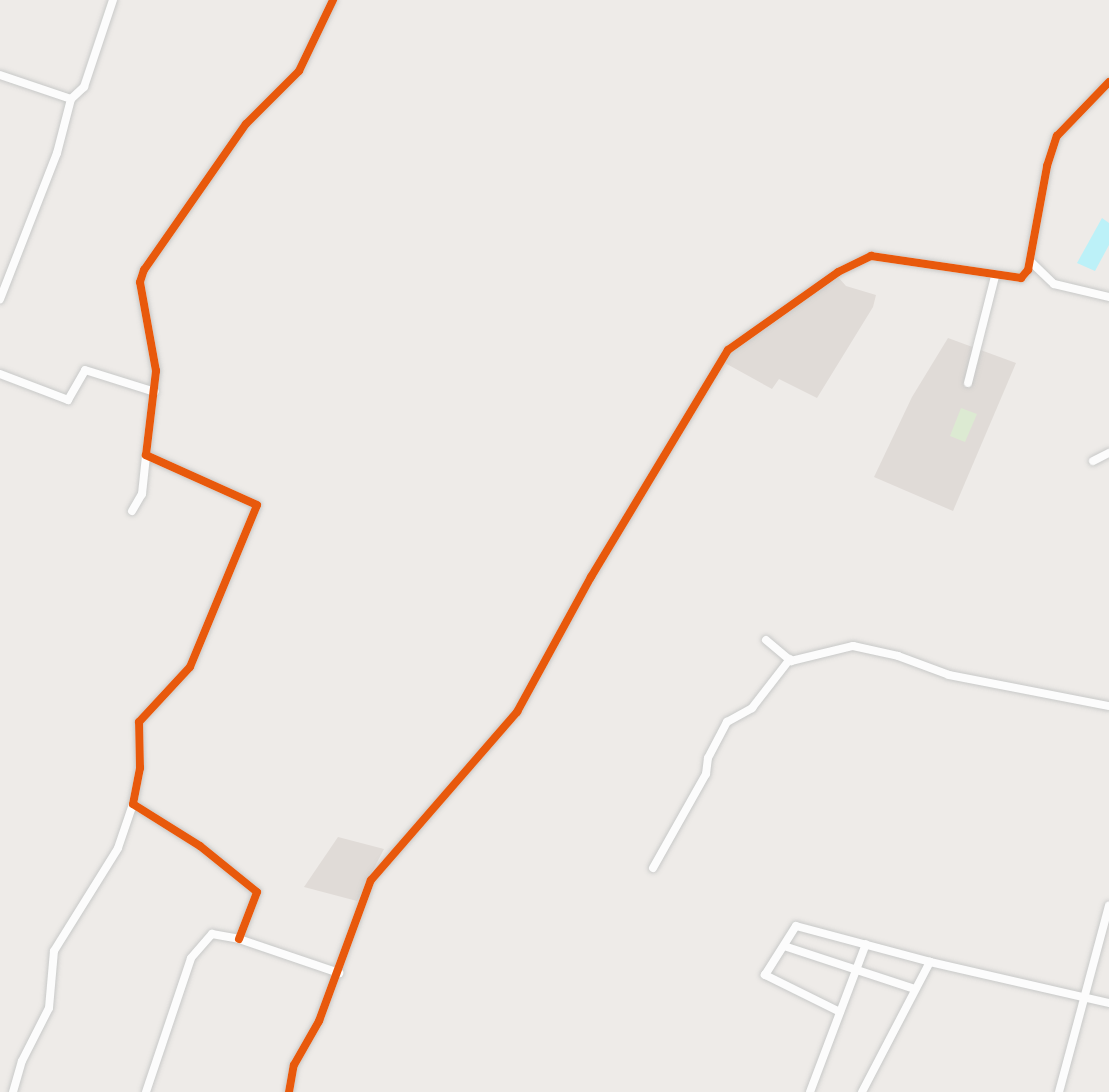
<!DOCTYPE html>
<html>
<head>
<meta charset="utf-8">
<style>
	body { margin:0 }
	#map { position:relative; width:1109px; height:1092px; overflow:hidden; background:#eeebe8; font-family:"Archivo Narrow",sans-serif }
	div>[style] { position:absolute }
	.education>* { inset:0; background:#e0dbd7 }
	.green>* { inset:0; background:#dcead2 }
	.water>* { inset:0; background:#bcf1f8 }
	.roads { filter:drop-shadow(0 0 2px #c8c9c8) drop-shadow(0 0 2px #c8c9c8) }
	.minor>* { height:8px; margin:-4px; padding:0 4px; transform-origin:4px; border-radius:4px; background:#fcfcfc }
	.cycleway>* { height:8px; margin:-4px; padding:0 4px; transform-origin:4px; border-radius:4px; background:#e8590c }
	span { translate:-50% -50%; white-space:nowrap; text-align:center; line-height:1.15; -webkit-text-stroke:6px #fff; paint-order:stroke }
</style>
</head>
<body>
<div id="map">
	<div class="education">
		<i style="clip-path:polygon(838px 277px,846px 286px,876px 295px,873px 307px,817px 398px,779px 379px,772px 389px,725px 363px,731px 352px)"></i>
		<i style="clip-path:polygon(948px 338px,1016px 363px,953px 511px,874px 477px,912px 397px)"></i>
		<i style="clip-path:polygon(338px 837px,384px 849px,357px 901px,304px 887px)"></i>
	</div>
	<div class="green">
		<i style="clip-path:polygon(961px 408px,977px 414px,965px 442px,950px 436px)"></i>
	</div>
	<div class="water">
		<i style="clip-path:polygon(1102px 218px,1109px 223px,1109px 245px,1095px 271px,1077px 263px)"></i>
	</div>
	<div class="roads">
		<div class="minor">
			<i style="left:0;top:75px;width:75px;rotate:18.7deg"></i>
			<i style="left:71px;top:99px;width:56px;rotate:104.5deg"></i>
			<i style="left:57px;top:153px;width:157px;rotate:111.3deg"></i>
			<i style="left:71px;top:99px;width:18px;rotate:-43deg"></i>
			<i style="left:84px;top:87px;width:92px;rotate:-71.6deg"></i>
			<i style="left:1030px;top:261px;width:33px;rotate:44deg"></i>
			<i style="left:1054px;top:284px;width:57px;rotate:13.3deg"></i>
			<i style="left:0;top:374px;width:73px;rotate:20.9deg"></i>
			<i style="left:68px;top:400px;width:34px;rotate:-60deg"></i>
			<i style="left:85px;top:370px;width:73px;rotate:17.4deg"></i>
			<i style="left:968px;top:383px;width:110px;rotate:-75.8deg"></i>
			<i style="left:1093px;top:461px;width:18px;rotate:-27deg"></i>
			<i style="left:132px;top:511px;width:20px;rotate:-60deg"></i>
			<i style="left:142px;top:494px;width:39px;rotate:-84deg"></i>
			<i style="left:766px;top:640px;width:33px;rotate:40deg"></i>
			<i style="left:791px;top:661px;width:64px;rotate:-13.6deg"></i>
			<i style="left:853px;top:646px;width:46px;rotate:12.5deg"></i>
			<i style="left:898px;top:656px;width:54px;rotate:20.4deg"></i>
			<i style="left:949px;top:675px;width:163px;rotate:11deg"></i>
			<i style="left:653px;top:868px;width:108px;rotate:-60.6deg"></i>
			<i style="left:706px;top:774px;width:16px;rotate:-83deg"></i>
			<i style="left:708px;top:758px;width:41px;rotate:-62.2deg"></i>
			<i style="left:727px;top:722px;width:29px;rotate:-29deg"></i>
			<i style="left:752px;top:708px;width:62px;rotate:-52.2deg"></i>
			<i style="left:239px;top:939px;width:50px;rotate:-69deg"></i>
			<i style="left:257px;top:892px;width:73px;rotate:-141.1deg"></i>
			<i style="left:200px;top:846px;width:79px;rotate:-147.9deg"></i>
			<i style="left:133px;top:804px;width:37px;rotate:-79deg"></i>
			<i style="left:140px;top:768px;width:46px;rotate:-91.2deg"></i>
			<i style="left:139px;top:722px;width:75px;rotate:-47.2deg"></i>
			<i style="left:190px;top:667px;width:175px;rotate:-67.5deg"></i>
			<i style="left:257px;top:505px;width:122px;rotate:-155.8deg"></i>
			<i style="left:146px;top:455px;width:85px;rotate:-83.2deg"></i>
			<i style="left:156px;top:371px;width:90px;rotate:-100.2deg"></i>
			<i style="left:140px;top:282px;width:13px;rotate:-72deg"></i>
			<i style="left:144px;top:270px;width:178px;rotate:-55.1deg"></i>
			<i style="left:246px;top:124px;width:75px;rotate:-45deg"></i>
			<i style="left:299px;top:71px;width:79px;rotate:-64.4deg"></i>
			<i style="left:784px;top:946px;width:138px;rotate:18.2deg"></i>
			<i style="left:840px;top:1012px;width:84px;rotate:-153.7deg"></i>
			<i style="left:765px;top:975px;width:58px;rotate:-57.7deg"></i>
			<i style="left:796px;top:926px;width:139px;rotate:15deg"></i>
			<i style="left:930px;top:962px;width:184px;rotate:12.9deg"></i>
			<i style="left:13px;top:1092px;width:32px;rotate:-74deg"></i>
			<i style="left:22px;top:1061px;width:59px;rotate:-63deg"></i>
			<i style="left:49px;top:1008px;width:57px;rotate:-85deg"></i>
			<i style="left:54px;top:951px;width:121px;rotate:-58.1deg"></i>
			<i style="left:118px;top:848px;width:46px;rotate:-71.2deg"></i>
			<i style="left:146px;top:1092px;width:141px;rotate:-71.4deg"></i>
			<i style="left:191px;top:958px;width:32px;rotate:-49deg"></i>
			<i style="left:212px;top:934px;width:27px;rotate:10deg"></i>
			<i style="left:239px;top:939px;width:106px;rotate:18.8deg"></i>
			<i style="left:289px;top:1092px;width:27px;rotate:-80deg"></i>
			<i style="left:294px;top:1065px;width:51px;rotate:-60.4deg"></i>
			<i style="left:319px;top:1021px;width:150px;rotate:-69.8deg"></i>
			<i style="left:371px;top:880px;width:223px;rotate:-49deg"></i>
			<i style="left:517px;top:712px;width:154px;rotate:-61.3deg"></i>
			<i style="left:591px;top:577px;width:265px;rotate:-58.9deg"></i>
			<i style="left:728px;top:350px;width:135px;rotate:-35.3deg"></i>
			<i style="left:838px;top:272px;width:37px;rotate:-26deg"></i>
			<i style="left:871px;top:256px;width:152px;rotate:8.3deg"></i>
			<i style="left:1021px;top:278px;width:11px;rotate:-49deg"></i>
			<i style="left:1028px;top:270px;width:106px;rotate:-79.6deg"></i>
			<i style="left:1047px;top:166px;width:32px;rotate:-72deg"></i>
			<i style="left:1057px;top:136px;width:75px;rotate:-46.1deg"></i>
			<i style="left:810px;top:1092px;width:158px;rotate:-69.3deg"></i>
			<i style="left:862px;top:1092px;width:147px;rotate:-62.4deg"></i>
			<i style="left:1059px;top:1092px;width:193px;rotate:-75deg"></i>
		</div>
	</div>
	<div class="cycleway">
		<i style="left:239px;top:939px;width:50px;rotate:-69deg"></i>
		<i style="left:257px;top:892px;width:73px;rotate:-141.1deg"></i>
		<i style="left:200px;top:846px;width:79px;rotate:-147.9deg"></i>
		<i style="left:133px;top:804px;width:37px;rotate:-79deg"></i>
		<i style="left:140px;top:768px;width:46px;rotate:-91.2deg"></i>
		<i style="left:139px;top:722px;width:75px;rotate:-47.2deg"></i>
		<i style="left:190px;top:667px;width:175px;rotate:-67.5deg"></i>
		<i style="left:257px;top:505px;width:122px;rotate:-155.8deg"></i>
		<i style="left:146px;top:455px;width:85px;rotate:-83.2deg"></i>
		<i style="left:156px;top:371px;width:90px;rotate:-100.2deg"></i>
		<i style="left:140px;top:282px;width:13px;rotate:-72deg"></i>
		<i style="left:144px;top:270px;width:178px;rotate:-55.1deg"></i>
		<i style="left:246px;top:124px;width:75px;rotate:-45deg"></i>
		<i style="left:299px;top:71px;width:79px;rotate:-64.4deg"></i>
		<i style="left:289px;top:1092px;width:27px;rotate:-80deg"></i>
		<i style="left:294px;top:1065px;width:51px;rotate:-60.4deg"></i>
		<i style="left:319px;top:1021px;width:150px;rotate:-69.8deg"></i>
		<i style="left:371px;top:880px;width:223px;rotate:-49deg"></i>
		<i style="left:517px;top:712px;width:154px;rotate:-61.3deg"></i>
		<i style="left:591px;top:577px;width:265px;rotate:-58.9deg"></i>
		<i style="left:728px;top:350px;width:135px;rotate:-35.3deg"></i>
		<i style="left:838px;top:272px;width:37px;rotate:-26deg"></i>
		<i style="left:871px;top:256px;width:152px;rotate:8.3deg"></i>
		<i style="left:1021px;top:278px;width:11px;rotate:-49deg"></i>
		<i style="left:1028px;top:270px;width:106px;rotate:-79.6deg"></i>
		<i style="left:1047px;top:166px;width:32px;rotate:-72deg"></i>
		<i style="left:1057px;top:136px;width:75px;rotate:-46.1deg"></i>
	</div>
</div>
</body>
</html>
